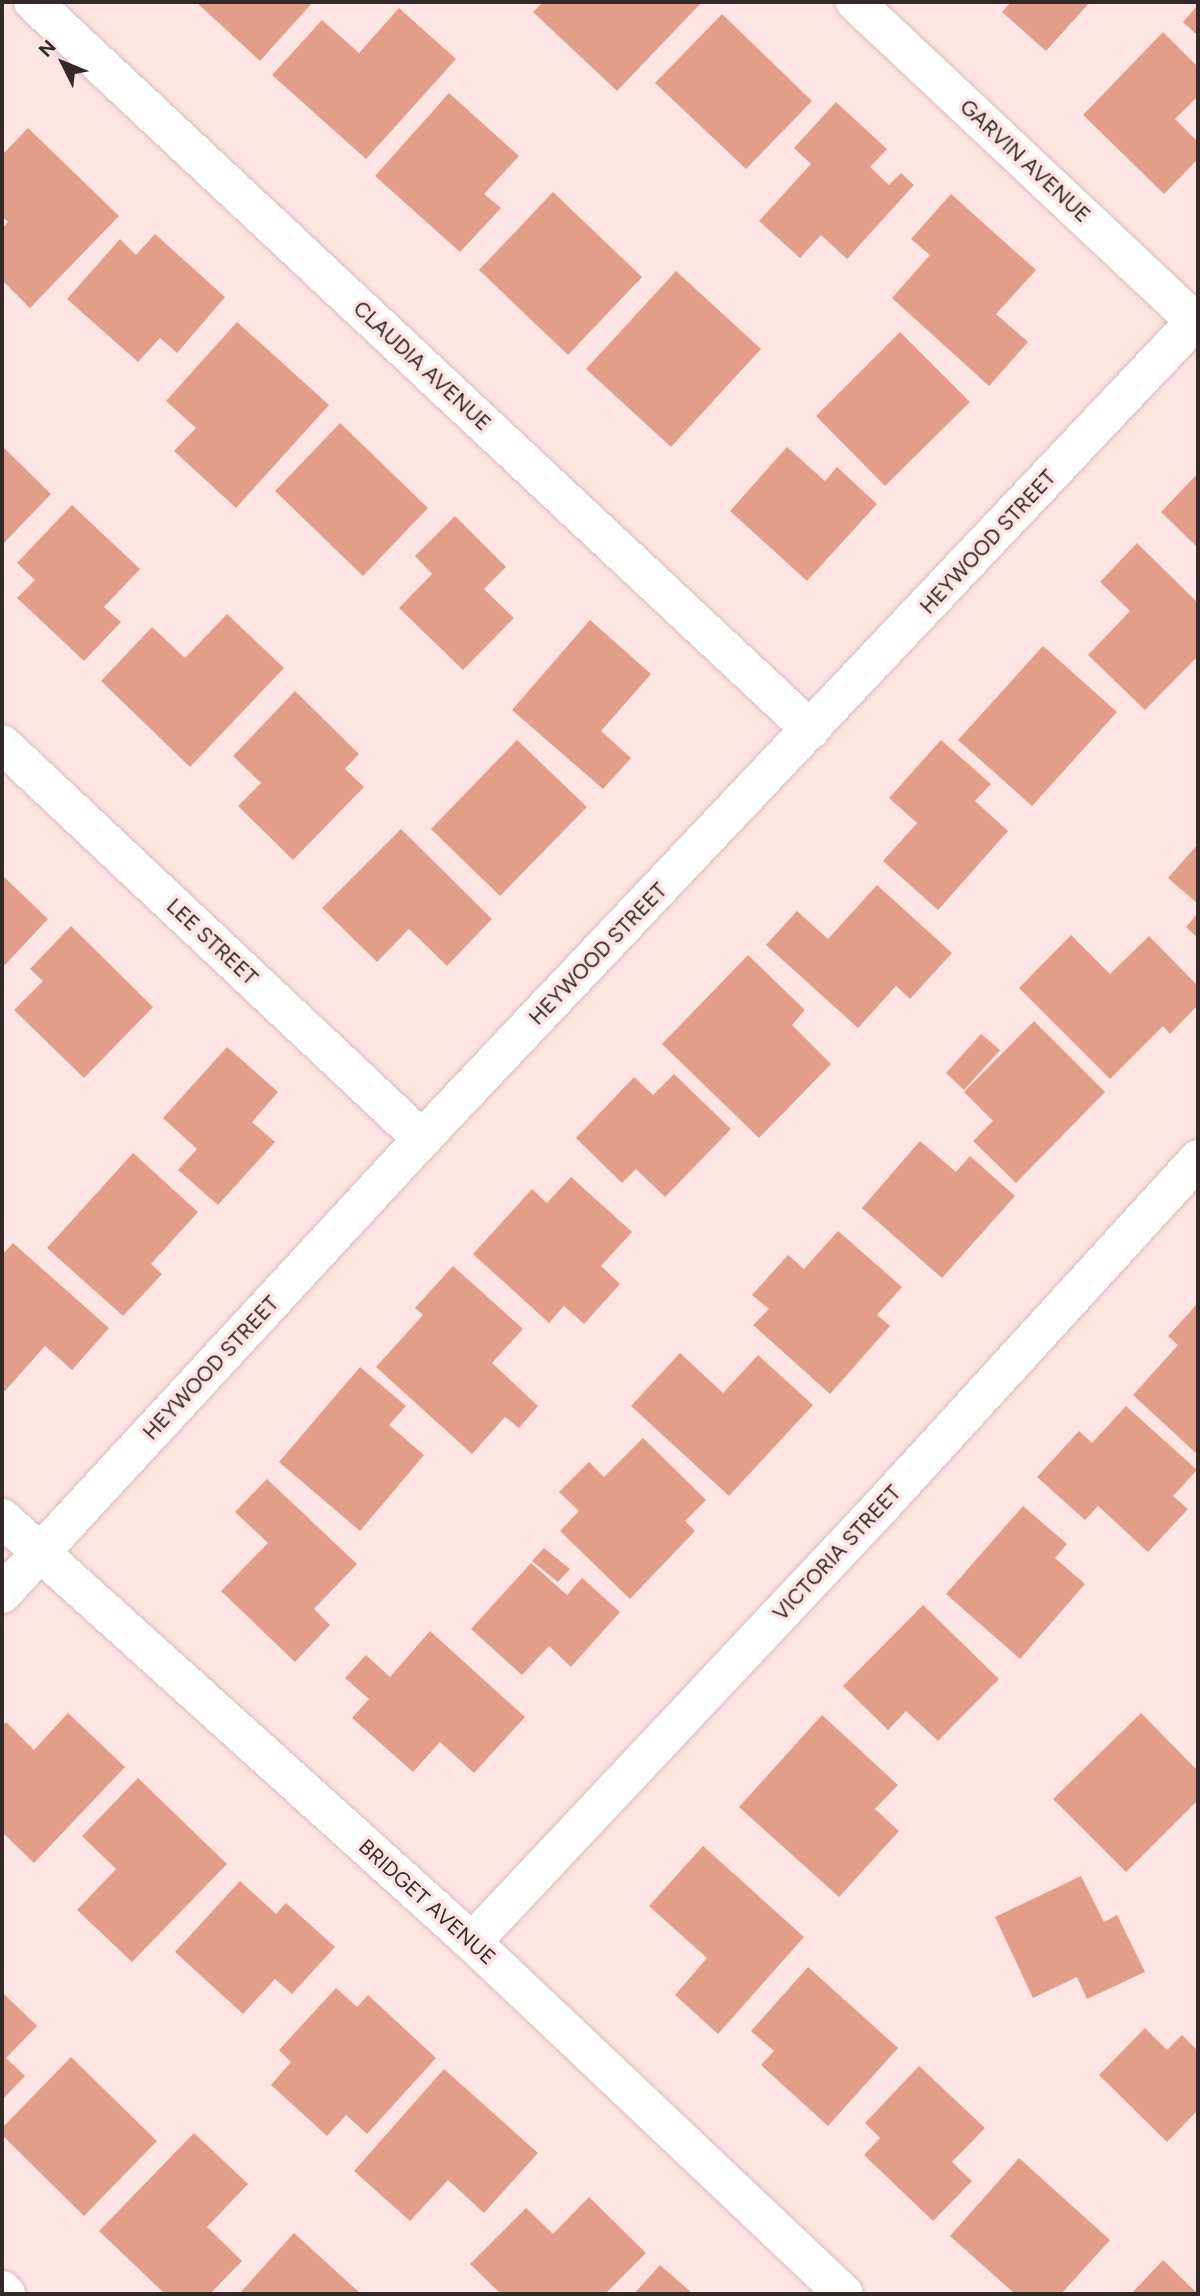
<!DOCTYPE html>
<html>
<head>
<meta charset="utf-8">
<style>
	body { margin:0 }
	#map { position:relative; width:1200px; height:2296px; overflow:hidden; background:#ffe4e4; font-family:Figtree,sans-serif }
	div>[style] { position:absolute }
	.building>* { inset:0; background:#e39e89 }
	.roads { filter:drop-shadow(0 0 2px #d6bcbc) drop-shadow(0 0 2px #d6bcbc) }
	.minor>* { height:38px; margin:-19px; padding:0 19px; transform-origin:19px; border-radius:19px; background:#fff }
	.tertiary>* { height:38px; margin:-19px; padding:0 19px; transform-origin:19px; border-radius:19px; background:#fff }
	span { translate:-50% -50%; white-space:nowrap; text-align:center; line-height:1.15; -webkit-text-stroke:7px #ffe4e4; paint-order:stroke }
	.street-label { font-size:21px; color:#332929 }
	.frame { position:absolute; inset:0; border:4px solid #332929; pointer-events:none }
	.north { position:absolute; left:28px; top:28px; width:70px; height:70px; -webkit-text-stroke:5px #ffe4e4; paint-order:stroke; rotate:313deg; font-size:19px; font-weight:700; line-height:28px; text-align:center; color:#332929 }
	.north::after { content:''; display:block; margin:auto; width:24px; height:32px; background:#332929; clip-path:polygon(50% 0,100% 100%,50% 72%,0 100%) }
</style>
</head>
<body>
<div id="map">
	<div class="building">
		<i style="clip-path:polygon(196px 2px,313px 2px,260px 61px)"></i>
		<i style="clip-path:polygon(543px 2px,702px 2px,617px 91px,533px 12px)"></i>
		<i style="clip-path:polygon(1011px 2px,1090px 2px,1046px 51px,1002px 12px)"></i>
		<i style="clip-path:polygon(1198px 5px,1198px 36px,1183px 22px)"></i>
		<i style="clip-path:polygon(399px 8px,456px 59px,366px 159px,272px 75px,322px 20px,359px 53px)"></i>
		<i style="clip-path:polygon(722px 14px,812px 101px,746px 169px,655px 83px)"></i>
		<i style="clip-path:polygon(1163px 32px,1198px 67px,1198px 96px,1175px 119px,1198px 142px,1198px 159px,1164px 194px,1083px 115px)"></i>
		<i style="clip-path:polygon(449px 93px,519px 156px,484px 194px,501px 208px,460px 252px,375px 176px)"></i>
		<i style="clip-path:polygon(836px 102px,887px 149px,870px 167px,889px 185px,901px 173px,914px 185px,847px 259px,821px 235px,800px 258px,759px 221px,811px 164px,794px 148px)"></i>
		<i style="clip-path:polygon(28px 128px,119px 216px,30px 308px,2px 280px,2px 229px,8px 222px,2px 216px,2px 155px)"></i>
		<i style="clip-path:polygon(553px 192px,642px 277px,568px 355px,479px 270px)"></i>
		<i style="clip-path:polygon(951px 194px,1036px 270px,996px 314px,1028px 342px,989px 386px,892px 298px,930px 255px,911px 239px)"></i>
		<i style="clip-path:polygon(155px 234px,225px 297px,177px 353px,160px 338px,138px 362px,67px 299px,120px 239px,136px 255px)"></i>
		<i style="clip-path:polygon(676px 271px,761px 349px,671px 447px,586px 369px)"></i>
		<i style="clip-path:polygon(237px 322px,329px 405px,236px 508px,174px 451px,196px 428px,166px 401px)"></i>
		<i style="clip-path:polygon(900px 332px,970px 402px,885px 486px,816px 416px)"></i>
		<i style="clip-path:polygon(340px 423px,428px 508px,363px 576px,275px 491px)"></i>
		<i style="clip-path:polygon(2px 446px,51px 494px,2px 545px)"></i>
		<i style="clip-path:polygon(787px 447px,825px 481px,837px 467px,877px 504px,807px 581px,730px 511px)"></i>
		<i style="clip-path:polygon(1198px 473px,1198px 548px,1161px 512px)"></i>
		<i style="clip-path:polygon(72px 505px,140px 569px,104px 607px,121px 622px,84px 661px,17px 598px,35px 580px,17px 563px)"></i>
		<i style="clip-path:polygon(455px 516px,506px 567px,484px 589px,514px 618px,463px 670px,399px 608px,432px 574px,415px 556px)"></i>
		<i style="clip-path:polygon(1137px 543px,1198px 603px,1198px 656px,1145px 710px,1088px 655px,1130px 611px,1100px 582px)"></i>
		<i style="clip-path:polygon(227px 614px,284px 668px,190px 767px,101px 681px,152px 627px,185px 658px)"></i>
		<i style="clip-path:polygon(590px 620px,651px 674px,601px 731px,631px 758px,603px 789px,512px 710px)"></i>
		<i style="clip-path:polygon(1043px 646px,1117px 712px,1032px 806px,958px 740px)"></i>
		<i style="clip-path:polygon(295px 691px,359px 754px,345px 769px,364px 787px,293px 860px,238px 806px,261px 783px,233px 756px)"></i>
		<i style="clip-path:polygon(517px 740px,587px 807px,500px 896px,431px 829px)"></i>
		<i style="clip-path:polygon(941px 740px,991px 784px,975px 801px,1008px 831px,938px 910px,883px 861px,917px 823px,889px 798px)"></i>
		<i style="clip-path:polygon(401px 829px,492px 919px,447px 966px,409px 929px,377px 962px,322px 908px)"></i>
		<i style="clip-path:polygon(1198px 844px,1198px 904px,1168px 878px)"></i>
		<i style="clip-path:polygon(2px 875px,48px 919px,2px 968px)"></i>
		<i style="clip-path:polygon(877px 885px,952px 953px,910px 999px,896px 986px,858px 1028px,766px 945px,797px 911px,828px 939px)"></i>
		<i style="clip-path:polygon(1198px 913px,1198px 938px,1186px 927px)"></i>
		<i style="clip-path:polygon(71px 926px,153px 1007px,84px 1078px,14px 1010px,43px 981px,30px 969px)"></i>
		<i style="clip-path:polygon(1071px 935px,1110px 974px,1149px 936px,1198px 986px,1198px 1005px,1170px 1034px,1163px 1026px,1110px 1079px,1019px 988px)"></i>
		<i style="clip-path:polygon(748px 955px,805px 1010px,792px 1025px,831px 1064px,759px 1138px,662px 1044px)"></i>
		<i style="clip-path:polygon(1034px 1021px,1105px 1092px,1016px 1183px,973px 1141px,993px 1121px,964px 1092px)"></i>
		<i style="clip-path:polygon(981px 1034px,1000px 1050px,964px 1090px,946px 1073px)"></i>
		<i style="clip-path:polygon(227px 1047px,278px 1092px,252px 1122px,275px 1142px,218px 1205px,178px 1170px,197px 1149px,163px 1118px)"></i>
		<i style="clip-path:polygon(674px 1074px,731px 1129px,665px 1197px,636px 1169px,622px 1183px,576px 1138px,634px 1077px,653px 1095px)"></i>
		<i style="clip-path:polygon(920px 1141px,956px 1172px,970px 1156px,1015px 1196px,942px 1278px,862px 1208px)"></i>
		<i style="clip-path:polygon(133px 1153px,198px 1212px,151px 1264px,162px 1274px,123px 1316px,47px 1248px)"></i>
		<i style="clip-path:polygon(571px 1177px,632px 1232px,601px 1266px,620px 1284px,584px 1324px,564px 1306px,549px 1323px,473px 1254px,532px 1189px,547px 1203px)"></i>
		<i style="clip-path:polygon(838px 1231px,902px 1287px,877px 1315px,890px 1326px,830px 1394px,753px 1325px,769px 1309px,752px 1295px,788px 1255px,804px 1269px)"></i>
		<i style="clip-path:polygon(13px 1243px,109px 1328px,72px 1370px,45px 1346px,5px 1391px,2px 1389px,2px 1255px)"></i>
		<i style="clip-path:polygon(453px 1266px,523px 1329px,492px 1363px,538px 1406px,519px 1428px,505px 1417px,472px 1454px,376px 1367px,423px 1315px,415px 1308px)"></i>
		<i style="clip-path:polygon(1198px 1303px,1198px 1455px,1133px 1395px,1178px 1345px,1168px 1336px)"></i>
		<i style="clip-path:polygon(680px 1353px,723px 1393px,758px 1355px,813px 1405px,729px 1496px,631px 1406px)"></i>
		<i style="clip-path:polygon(360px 1367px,406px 1406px,389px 1425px,424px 1455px,360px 1531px,279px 1462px)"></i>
		<i style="clip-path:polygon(1126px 1406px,1197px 1470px,1173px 1496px,1188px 1509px,1148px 1552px,1098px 1506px,1085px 1520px,1037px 1477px,1079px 1431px,1092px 1443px)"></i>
		<i style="clip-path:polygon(643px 1438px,706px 1500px,685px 1521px,695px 1531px,630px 1599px,560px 1531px,579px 1511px,559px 1492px,589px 1462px,604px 1477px)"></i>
		<i style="clip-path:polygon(267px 1479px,357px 1564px,314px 1609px,330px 1625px,295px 1662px,221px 1591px,268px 1543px,235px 1512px)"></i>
		<i style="clip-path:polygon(1023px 1506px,1067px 1544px,1055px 1558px,1085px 1584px,1020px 1659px,946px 1594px)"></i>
		<i style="clip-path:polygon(544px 1548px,570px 1569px,558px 1582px,532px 1561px)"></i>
		<i style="clip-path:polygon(531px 1563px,567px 1595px,582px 1578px,620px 1612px,571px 1667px,549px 1646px,522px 1675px,471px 1629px)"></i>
		<i style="clip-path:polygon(923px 1605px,999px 1679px,938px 1741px,906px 1711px,888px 1730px,843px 1686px)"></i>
		<i style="clip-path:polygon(430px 1631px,525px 1717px,474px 1773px,440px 1742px,413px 1772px,352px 1718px,369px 1699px,345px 1678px,366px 1655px,390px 1677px)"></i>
		<i style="clip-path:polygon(68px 1713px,125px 1767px,34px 1863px,2px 1832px,2px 1727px,6px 1722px,34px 1750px)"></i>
		<i style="clip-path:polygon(1141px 1713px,1198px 1771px,1198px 1800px,1126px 1872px,1053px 1799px)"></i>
		<i style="clip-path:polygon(822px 1715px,898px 1785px,875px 1809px,899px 1831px,839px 1897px,739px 1807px)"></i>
		<i style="clip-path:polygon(138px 1778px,227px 1864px,132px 1962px,77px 1910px,116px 1869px,82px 1836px)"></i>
		<i style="clip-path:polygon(703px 1846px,804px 1937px,718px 2034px,675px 1995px,707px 1958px,649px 1906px)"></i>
		<i style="clip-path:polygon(1081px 1876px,1104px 1922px,1117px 1915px,1145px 1972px,1087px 1999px,1077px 1977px,1033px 1998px,995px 1917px)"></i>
		<i style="clip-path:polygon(240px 1881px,276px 1914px,286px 1903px,335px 1947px,292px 1994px,275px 1979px,243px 2014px,175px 1952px)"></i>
		<i style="clip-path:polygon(808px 1967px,898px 2048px,828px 2126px,761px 2065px,774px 2051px,751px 2031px)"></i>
		<i style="clip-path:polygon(336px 1988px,357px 2007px,368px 1995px,436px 2058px,367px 2134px,346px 2115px,327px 2136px,271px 2085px,291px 2062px,279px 2050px)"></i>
		<i style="clip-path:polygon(2px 1992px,37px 2026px,6px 2058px,25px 2076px,2px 2100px)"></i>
		<i style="clip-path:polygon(1145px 2028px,1167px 2050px,1182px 2035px,1198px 2051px,1198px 2110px,1167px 2142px,1099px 2075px)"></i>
		<i style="clip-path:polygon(71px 2057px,157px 2141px,84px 2216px,2px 2135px,2px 2128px)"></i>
		<i style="clip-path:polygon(919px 2066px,985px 2128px,952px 2162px,972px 2181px,933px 2221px,864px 2155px,880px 2138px,865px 2123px)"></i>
		<i style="clip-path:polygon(444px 2069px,538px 2153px,484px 2213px,448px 2180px,410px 2221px,354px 2171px)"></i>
		<i style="clip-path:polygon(194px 2133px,248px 2184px,207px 2227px,242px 2261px,210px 2294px,165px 2294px,99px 2231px)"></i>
		<i style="clip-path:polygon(1019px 2158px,1110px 2240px,1061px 2294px,1015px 2294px,950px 2236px)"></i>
		<i style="clip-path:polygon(589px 2197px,646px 2253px,605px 2294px,501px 2294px,470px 2264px,526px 2208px,553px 2234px)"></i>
		<i style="clip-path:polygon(294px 2233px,361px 2294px,239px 2294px)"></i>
		<i style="clip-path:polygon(1163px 2260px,1198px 2294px,1131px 2294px)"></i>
		<i style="clip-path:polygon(660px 2265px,693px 2294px,634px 2294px)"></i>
	</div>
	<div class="roads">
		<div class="minor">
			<i style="left:33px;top:2px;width:1065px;rotate:43.1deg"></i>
			<i style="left:855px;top:2px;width:466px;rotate:43.2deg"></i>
			<i style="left:2px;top:744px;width:577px;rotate:43.24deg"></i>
			<i style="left:2px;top:1518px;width:633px;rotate:42.05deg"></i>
			<i style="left:472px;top:1942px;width:512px;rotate:43.42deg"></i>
			<i style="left:472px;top:1942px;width:590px;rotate:-46.79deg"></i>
			<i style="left:876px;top:1512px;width:478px;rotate:-47.6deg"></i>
			<i style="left:2px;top:2290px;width:6px;rotate:45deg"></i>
		</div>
		<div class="tertiary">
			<i style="left:2px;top:1594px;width:619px;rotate:-47.29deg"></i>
			<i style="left:422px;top:1139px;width:1130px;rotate:-46.61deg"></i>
		</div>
	</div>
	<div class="street-label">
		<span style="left:1025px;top:161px;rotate:43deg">GARVIN AVENUE</span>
		<span style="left:422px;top:366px;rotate:43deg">CLAUDIA AVENUE</span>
		<span style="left:988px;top:542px;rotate:-47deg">HEYWOOD STREET</span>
		<span style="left:212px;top:942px;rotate:43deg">LEE STREET</span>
		<span style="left:598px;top:954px;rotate:-46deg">HEYWOOD STREET</span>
		<span style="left:211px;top:1368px;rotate:-47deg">HEYWOOD STREET</span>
		<span style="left:837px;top:1553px;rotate:-47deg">VICTORIA STREET</span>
		<span style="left:427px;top:1902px;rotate:42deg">BRIDGET AVENUE</span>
	</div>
	<div class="frame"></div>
	<div class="north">N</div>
</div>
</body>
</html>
